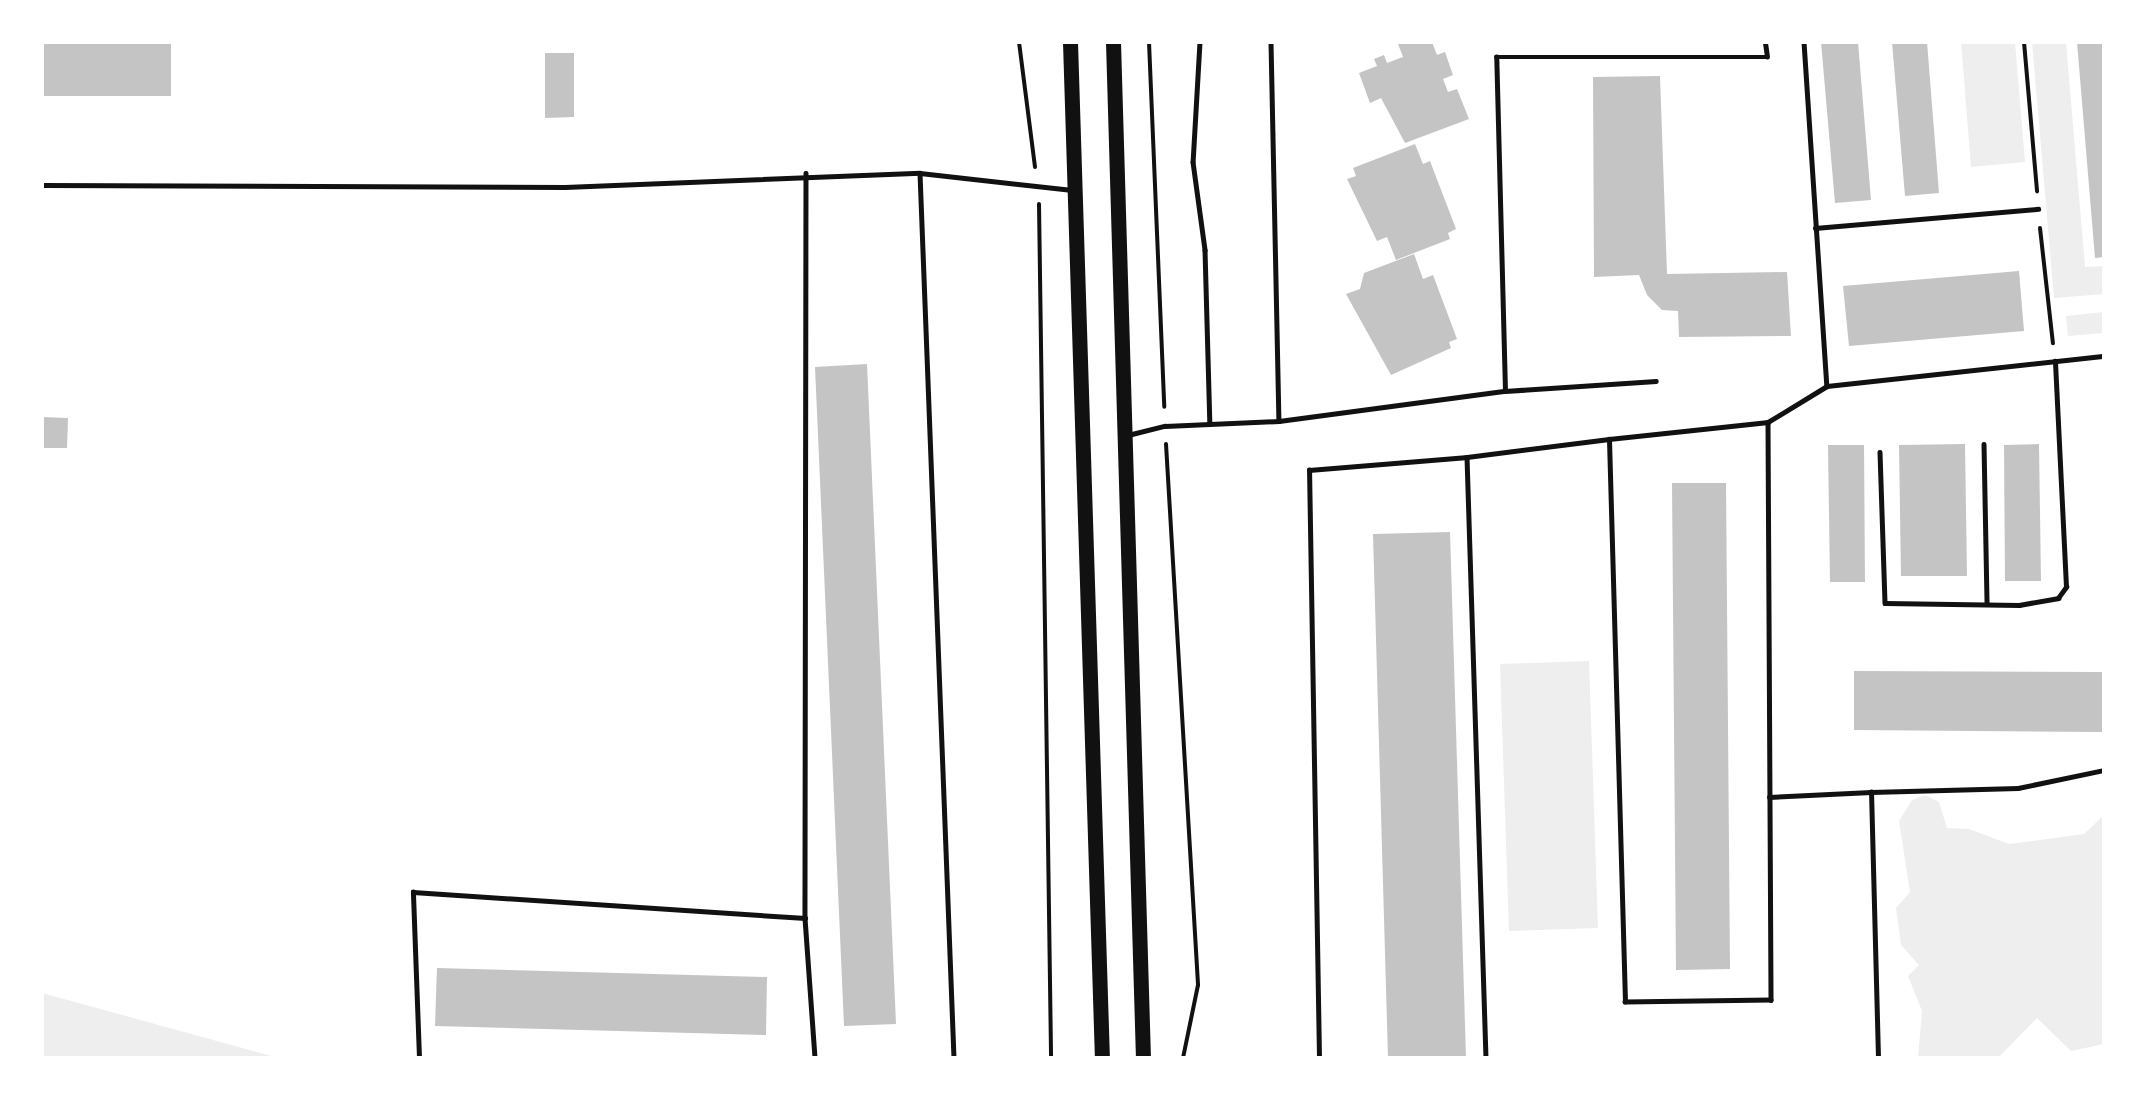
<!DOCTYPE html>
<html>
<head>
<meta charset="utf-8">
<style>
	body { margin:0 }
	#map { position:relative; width:2146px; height:1100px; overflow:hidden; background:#fff; font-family:"Libre Baskerville",serif }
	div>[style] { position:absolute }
	.green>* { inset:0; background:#eee }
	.building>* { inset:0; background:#c4c4c4 }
	.path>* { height:4px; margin:-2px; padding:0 2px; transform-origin:2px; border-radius:2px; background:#111 }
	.service>* { height:4.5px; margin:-2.25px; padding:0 2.25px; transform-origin:2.25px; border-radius:2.25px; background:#111 }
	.primary>* { height:15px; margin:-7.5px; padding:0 7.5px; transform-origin:7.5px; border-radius:7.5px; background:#111 }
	span { translate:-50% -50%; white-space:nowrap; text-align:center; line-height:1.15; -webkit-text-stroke:4.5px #fff; paint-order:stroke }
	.frame { position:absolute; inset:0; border:44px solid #fff; pointer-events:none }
</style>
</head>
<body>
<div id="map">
	<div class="green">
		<i style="clip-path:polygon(1961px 42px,2015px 42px,2025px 162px,1971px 167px)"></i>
		<i style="clip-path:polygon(2032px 42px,2066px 42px,2085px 267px,2104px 266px,2104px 294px,2054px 298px)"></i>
		<i style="clip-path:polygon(2104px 312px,2104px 333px,2068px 336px,2066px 316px)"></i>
		<i style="clip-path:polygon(1589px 661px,1598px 928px,1509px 931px,1500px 664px)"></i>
		<i style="clip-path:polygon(1925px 795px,1939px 802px,1947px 828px,1969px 829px,2009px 844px,2084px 834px,2104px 815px,2104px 1044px,2071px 1051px,2037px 1018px,1998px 1058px,1918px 1058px,1922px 1011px,1908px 976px,1919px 965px,1901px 945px,1896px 908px,1910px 892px,1899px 821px,1912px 800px)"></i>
		<i style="clip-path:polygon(42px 993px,279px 1058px,42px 1058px)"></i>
	</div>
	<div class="building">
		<i style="clip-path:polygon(42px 42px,171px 42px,171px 96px,42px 96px)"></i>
		<i style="clip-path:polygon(1432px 42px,1437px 55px,1445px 52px,1453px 75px,1443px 79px,1448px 92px,1457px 89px,1469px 119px,1405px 143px,1381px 98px,1370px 103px,1359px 73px,1377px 66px,1374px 59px,1384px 55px,1387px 63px,1403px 57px,1398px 44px)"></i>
		<i style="clip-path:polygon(1821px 42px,1858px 42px,1871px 200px,1835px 203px)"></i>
		<i style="clip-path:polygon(1892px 42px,1927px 42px,1939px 193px,1905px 196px)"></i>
		<i style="clip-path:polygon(2077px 42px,2104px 42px,2104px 257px,2095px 258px)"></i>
		<i style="clip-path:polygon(545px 53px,574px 53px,574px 117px,545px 118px)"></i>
		<i style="clip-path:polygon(1660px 76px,1667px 274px,1787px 272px,1791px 336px,1679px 337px,1678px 311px,1662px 310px,1647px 295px,1639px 275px,1594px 277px,1593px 77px)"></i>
		<i style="clip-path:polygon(1415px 144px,1423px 164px,1430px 161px,1456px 229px,1448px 233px,1450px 239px,1396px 260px,1387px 237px,1377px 241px,1347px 179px,1356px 176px,1353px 168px)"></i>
		<i style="clip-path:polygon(1414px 254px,1423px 279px,1433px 275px,1457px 339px,1449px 342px,1451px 348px,1391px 375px,1346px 294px,1360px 289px,1364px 273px)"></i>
		<i style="clip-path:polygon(2019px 271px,2024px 331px,1849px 346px,1843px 286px)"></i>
		<i style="clip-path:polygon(867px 364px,896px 1024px,844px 1026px,815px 367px)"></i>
		<i style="clip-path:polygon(42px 417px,68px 418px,67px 448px,42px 448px)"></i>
		<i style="clip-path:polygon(1965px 444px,1967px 576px,1901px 576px,1899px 445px)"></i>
		<i style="clip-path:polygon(2039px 444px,2041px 581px,2005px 581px,2004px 445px)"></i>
		<i style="clip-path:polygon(1828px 445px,1864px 445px,1865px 582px,1830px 582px)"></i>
		<i style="clip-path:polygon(1672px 483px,1726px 483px,1730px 969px,1676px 970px)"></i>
		<i style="clip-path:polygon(1450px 532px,1466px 1058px,1388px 1058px,1373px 534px)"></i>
		<i style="clip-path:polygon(1854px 671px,2102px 672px,2102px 732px,1854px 730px)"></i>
		<i style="clip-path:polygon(437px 968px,767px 977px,766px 1035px,435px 1026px)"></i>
	</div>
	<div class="path">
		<i style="left:1019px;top:42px;width:126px;rotate:82.7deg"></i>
		<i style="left:1149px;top:42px;width:365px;rotate:87.6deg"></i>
		<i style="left:2024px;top:42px;width:150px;rotate:85deg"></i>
		<i style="left:1039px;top:204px;width:854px;rotate:89.19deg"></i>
		<i style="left:2040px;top:228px;width:116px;rotate:83.6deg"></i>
		<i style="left:1166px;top:444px;width:542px;rotate:86.61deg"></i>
		<i style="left:1198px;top:985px;width:75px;rotate:101.6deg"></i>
	</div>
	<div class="service">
		<i style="left:1200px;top:42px;width:120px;rotate:93.3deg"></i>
		<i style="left:1193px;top:162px;width:89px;rotate:82.2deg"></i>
		<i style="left:1205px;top:250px;width:174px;rotate:88.4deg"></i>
		<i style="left:1271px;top:42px;width:379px;rotate:88.8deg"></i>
		<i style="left:1804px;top:42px;width:345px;rotate:86.2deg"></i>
		<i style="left:806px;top:173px;width:745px;rotate:90.08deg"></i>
		<i style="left:805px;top:918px;width:140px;rotate:85.9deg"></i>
		<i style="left:920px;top:173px;width:886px;rotate:87.8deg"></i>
		<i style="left:42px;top:185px;width:523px;rotate:0.22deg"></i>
		<i style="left:565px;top:187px;width:355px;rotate:-2.3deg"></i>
		<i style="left:920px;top:173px;width:153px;rotate:6.4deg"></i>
		<i style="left:1815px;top:228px;width:224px;rotate:-4.9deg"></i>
		<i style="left:1505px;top:391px;width:334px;rotate:-91.5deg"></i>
		<i style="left:1496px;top:57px;width:271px"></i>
		<i style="left:1767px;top:57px;width:15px;rotate:-98deg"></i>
		<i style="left:1768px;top:422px;width:578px;rotate:89.7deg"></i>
		<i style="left:1771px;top:1000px;width:146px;rotate:179.2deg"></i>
		<i style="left:1625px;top:1002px;width:563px;rotate:-91.63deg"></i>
		<i style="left:1609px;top:439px;width:160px;rotate:-6.1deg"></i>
		<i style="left:1768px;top:422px;width:69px;rotate:-31.4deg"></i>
		<i style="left:1827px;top:386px;width:279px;rotate:-6.2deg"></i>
		<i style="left:1128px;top:435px;width:38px;rotate:-14deg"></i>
		<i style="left:1165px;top:426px;width:114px;rotate:-2.5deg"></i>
		<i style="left:1279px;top:421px;width:228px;rotate:-7.6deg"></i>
		<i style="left:1505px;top:391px;width:151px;rotate:-3.8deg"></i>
		<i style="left:1984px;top:444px;width:160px;rotate:88.9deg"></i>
		<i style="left:1880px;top:452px;width:151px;rotate:88.1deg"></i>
		<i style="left:1885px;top:603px;width:134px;rotate:0.9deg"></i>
		<i style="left:2019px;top:605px;width:40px;rotate:-10deg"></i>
		<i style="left:2058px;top:598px;width:14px;rotate:-54deg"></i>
		<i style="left:2066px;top:587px;width:226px;rotate:-92.8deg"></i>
		<i style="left:1467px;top:457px;width:143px;rotate:-7.2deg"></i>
		<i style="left:1769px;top:797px;width:102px;rotate:-2.8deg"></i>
		<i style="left:419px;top:1058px;width:166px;rotate:-92.1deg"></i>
		<i style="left:413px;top:892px;width:393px;rotate:3.8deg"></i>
		<i style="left:1319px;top:1058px;width:588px;rotate:-90.97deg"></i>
		<i style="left:1309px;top:470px;width:159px;rotate:-4.7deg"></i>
		<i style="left:1467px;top:457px;width:601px;rotate:88.19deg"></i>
		<i style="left:1878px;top:1058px;width:266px;rotate:-91.5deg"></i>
		<i style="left:1871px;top:792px;width:147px;rotate:-1.6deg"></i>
		<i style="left:2018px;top:788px;width:88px;rotate:-11.8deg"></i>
	</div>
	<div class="primary">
		<i style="left:1070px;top:42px;width:1017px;rotate:88.2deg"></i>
		<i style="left:1113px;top:42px;width:1016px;rotate:88.31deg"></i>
	</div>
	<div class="frame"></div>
</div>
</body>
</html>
